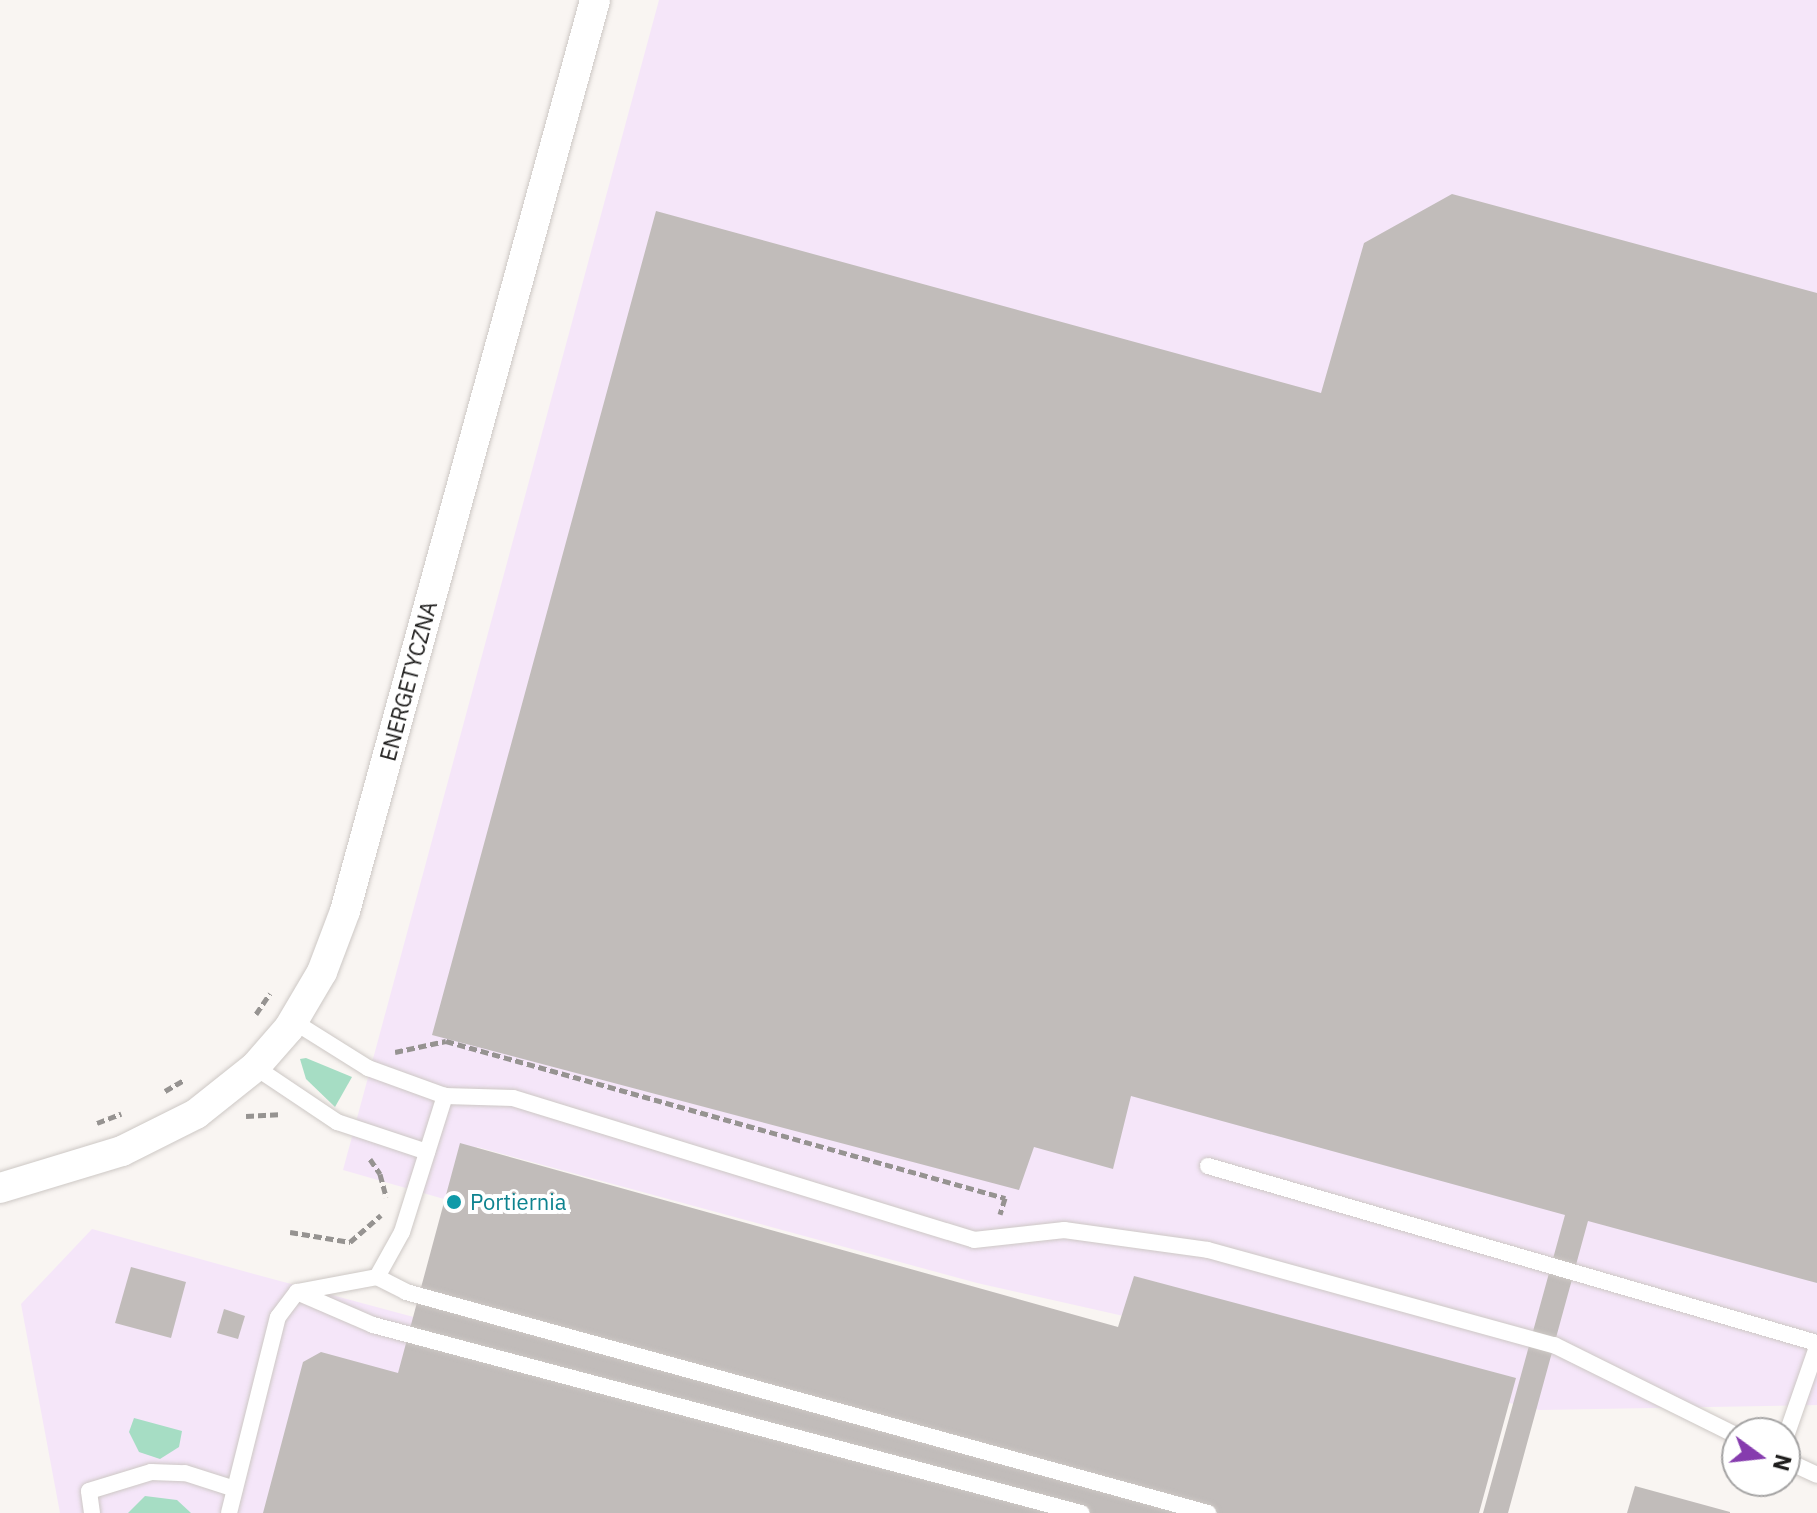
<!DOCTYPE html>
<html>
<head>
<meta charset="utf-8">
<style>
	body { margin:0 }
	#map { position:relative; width:1817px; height:1513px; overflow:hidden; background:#f9f5f2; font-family:"IBM Plex Sans",sans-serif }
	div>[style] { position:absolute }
	.industrial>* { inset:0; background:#f5e6f9 }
	.green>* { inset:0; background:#a6ddc4 }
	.building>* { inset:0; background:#c1bcba }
	.path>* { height:5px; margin-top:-2.5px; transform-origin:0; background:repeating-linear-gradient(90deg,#969391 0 8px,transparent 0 12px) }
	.roads { filter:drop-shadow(0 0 2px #cdc8c5) drop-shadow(0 0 2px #cdc8c5) }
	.lane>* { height:16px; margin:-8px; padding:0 8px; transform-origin:8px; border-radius:8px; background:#fff }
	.street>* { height:30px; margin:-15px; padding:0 15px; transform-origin:15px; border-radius:15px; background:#fff }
	.dots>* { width:22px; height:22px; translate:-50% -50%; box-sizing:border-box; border:4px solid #fff; border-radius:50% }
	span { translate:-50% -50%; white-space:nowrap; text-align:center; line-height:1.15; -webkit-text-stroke:8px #fff; paint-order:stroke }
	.street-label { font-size:22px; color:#1d1c1b }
	.culture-label { font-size:22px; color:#0d838f }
	.left { translate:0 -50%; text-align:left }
	.north { position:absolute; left:1721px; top:1417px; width:80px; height:80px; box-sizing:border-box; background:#fff; border:2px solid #a5a4a4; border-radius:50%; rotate:105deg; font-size:22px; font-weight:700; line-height:32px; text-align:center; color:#1d1c1b }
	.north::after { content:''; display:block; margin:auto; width:28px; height:36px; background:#863cae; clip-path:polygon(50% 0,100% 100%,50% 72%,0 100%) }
</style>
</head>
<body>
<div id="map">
	<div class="industrial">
		<i style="clip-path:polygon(659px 0,1817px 0,1817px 1405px,1540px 1410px,977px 1283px,477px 1147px,458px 1213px,444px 1199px,343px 1170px)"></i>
		<i style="clip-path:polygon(92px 1229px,254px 1274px,1141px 1513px,60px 1513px,21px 1304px)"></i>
	</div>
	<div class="green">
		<i style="clip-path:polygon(306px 1058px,352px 1077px,335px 1107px,306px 1079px,300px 1059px)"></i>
		<i style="clip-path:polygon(134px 1418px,182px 1431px,179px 1447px,160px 1459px,139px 1452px,129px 1432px)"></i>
		<i style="clip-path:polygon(145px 1496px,177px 1500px,191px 1513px,128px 1513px)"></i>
	</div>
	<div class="building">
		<i style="clip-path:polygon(1452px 194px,1817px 293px,1817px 1283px,1588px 1221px,1508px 1513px,1483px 1513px,1565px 1215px,1131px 1096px,1113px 1169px,1034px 1147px,1019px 1190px,432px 1035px,656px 211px,1321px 393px,1364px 243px)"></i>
		<i style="clip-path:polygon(460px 1143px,1118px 1327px,1134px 1276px,1516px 1378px,1479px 1513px,263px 1513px,303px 1362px,321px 1352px,398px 1373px)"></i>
		<i style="clip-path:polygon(131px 1267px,186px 1282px,171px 1338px,115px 1323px)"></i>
		<i style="clip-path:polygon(224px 1309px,245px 1316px,238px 1339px,217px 1333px)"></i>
		<i style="clip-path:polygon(1635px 1486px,1730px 1512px,1730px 1513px,1627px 1513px)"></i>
	</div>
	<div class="path">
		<i style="left:256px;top:1014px;width:25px;rotate:-56deg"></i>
		<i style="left:395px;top:1052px;width:52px;rotate:-12.2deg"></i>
		<i style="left:446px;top:1041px;width:581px;rotate:15.69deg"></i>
		<i style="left:1005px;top:1198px;width:17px;rotate:107deg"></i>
		<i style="left:165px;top:1091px;width:22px;rotate:-30deg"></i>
		<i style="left:246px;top:1116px;width:33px;rotate:-3deg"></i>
		<i style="left:97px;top:1123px;width:26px;rotate:-21deg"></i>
		<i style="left:370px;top:1159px;width:18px;rotate:56deg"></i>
		<i style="left:380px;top:1174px;width:24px;rotate:75deg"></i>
		<i style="left:290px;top:1232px;width:61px;rotate:9.5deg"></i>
		<i style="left:350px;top:1242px;width:41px;rotate:-41.1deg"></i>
	</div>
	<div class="roads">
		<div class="lane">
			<i style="left:293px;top:1021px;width:89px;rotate:32.1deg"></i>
			<i style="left:368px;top:1068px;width:82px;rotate:20deg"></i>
			<i style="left:255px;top:1067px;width:99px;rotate:33.9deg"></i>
			<i style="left:337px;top:1122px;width:95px;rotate:18.4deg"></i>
			<i style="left:1208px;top:1166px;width:634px;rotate:16.21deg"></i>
			<i style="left:377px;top:1277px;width:51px;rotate:-60.9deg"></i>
			<i style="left:402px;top:1232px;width:143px;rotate:-72.5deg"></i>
			<i style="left:445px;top:1096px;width:68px;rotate:1.7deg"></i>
			<i style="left:513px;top:1098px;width:482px;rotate:17.1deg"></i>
			<i style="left:974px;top:1240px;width:91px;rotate:-6.3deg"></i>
			<i style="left:1064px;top:1230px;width:145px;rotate:7.9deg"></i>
			<i style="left:1208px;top:1250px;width:359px;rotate:15.4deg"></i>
			<i style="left:1554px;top:1345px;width:204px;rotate:26.4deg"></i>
			<i style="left:297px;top:1292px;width:83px;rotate:23.5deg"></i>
			<i style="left:373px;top:1325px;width:733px;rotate:14.87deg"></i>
			<i style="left:1785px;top:1439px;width:97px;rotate:-70.8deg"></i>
			<i style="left:1785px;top:1460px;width:35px;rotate:25deg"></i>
			<i style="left:92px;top:1513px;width:22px;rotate:-98deg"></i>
			<i style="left:89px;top:1491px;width:65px;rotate:-17deg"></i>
			<i style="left:151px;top:1472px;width:34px;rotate:2deg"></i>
			<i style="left:185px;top:1473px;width:52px;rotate:17.7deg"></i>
			<i style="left:229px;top:1513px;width:202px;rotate:-76deg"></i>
			<i style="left:278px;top:1317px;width:31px;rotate:-53deg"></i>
			<i style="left:297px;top:1292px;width:81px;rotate:-10.6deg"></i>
			<i style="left:377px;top:1277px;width:33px;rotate:27deg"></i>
			<i style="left:406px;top:1292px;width:832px;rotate:15.41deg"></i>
		</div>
		<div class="street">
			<i style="left:0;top:1188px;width:127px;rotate:-16.9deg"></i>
			<i style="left:122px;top:1151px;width:83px;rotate:-26.6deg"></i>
			<i style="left:196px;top:1114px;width:75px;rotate:-38.5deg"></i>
			<i style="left:255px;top:1067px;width:52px;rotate:-48.9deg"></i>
			<i style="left:289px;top:1028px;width:65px;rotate:-59.5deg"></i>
			<i style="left:322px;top:972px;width:65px;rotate:-69.3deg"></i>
			<i style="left:345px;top:911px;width:945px;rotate:-74.65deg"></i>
		</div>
	</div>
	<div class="dots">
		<i style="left:454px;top:1202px;background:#0f9aa8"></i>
	</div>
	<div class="street-label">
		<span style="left:408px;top:681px;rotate:-75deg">ENERGETYCZNA</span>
	</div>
	<div class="culture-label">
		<span class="left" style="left:470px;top:1202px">Portiernia</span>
	</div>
	<div class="north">N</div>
</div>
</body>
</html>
